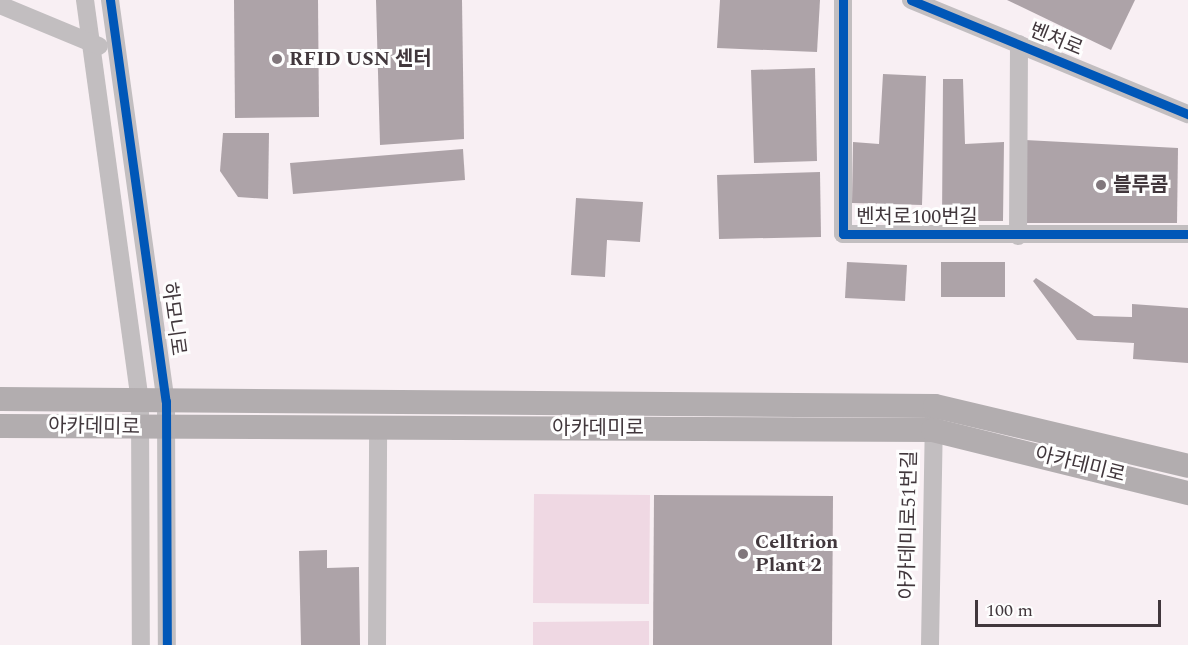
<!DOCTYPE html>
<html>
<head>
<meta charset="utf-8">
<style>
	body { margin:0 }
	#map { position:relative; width:1188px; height:645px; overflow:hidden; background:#f8eff3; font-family:Spectral,"Noto Sans KR",serif }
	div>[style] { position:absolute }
	.green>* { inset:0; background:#efd8e3 }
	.building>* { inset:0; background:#ada3a8 }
	.minor>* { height:18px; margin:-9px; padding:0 9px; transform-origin:9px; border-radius:9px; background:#c2bec0 }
	.major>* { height:24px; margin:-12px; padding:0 12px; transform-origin:12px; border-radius:12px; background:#b2adaf }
	.cycleway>* { height:9px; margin:-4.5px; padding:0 4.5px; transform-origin:4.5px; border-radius:4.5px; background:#0057b8 }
	.dots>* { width:16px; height:16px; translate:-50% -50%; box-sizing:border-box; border:3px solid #fefefe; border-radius:50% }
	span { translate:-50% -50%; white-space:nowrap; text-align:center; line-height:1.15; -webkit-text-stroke:6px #fefefe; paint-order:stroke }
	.street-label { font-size:20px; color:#41373c }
	.poi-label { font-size:20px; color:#41373c; font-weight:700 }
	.left { translate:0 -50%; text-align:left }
	.scale { position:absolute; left:975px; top:600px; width:186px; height:27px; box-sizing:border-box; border:3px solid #41373c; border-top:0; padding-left:8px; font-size:18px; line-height:21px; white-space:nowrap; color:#41373c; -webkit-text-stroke:4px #fefefe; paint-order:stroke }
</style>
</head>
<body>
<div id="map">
	<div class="green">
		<i style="clip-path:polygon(534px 494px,650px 495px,649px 604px,533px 603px)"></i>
		<i style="clip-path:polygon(649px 621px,649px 645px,533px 645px,533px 622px)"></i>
	</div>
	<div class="building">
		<i style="clip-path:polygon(234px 0,318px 0,319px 117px,235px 118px)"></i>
		<i style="clip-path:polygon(376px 0,462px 0,464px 139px,380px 145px)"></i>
		<i style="clip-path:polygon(720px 0,820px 0,817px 52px,717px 48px)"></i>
		<i style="clip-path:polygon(1007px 0,1135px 0,1111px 50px)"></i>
		<i style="clip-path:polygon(815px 68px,817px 161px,754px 163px,751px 70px)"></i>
		<i style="clip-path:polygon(883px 74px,926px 76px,922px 205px,852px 203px,853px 142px,879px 144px)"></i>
		<i style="clip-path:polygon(943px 79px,963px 79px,965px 144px,1004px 142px,1003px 221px,942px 221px)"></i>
		<i style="clip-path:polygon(223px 133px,269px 133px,268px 199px,238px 197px,220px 171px)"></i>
		<i style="clip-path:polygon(1025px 140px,1178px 148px,1177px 223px,1024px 223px)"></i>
		<i style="clip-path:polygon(463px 149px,465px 180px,293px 194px,290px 163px)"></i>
		<i style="clip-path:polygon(820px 172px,821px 237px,719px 239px,717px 175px)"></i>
		<i style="clip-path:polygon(576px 198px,643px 202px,640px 242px,607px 240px,605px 277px,571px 275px)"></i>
		<i style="clip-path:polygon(847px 262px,907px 265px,905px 301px,845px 298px)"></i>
		<i style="clip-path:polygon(941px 262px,1005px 262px,1005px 297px,941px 297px)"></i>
		<i style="clip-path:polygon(1036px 278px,1094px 316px,1132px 317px,1132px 304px,1188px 308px,1188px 363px,1133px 359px,1134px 343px,1077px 340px,1033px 281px)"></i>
		<i style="clip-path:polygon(654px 495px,833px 496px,832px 645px,653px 645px)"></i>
		<i style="clip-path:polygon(327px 550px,327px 568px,359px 567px,360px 645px,301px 645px,299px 551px)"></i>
	</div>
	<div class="minor">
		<i style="left:85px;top:0;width:404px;rotate:82.2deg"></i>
		<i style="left:140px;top:400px;width:245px;rotate:89.8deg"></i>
		<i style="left:110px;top:0;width:405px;rotate:82.1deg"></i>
		<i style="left:166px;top:401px;width:244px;rotate:89.8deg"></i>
		<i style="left:843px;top:0;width:234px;rotate:90deg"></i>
		<i style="left:843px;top:234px;width:345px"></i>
		<i style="left:911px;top:0;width:300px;rotate:22.4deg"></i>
		<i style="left:0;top:5px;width:107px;rotate:22.5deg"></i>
		<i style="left:1018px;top:236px;width:192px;rotate:-89.7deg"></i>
		<i style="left:377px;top:645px;width:218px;rotate:-89.7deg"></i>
		<i style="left:930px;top:645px;width:226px;rotate:-89deg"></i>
	</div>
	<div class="major">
		<i style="left:0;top:399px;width:935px;rotate:0.43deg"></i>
		<i style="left:935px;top:406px;width:260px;rotate:13.3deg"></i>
		<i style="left:0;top:426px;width:933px;rotate:0.25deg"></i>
		<i style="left:933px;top:430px;width:263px;rotate:13.9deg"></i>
	</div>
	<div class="cycleway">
		<i style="left:110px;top:0;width:405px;rotate:82.1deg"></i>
		<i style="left:166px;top:401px;width:244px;rotate:89.8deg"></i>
		<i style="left:843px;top:0;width:234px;rotate:90deg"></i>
		<i style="left:843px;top:234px;width:345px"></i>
		<i style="left:911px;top:0;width:300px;rotate:22.4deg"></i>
	</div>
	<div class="dots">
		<i style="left:277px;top:59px;background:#81777c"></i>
		<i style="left:1101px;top:185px;background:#81777c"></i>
		<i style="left:743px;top:554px;background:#81777c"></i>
	</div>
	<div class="street-label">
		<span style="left:1056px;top:40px;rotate:22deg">벤처로</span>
		<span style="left:917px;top:217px">벤처로100번길</span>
		<span style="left:173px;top:319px;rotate:82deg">하모니로</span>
		<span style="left:94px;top:427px;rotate:1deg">아카데미로</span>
		<span style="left:598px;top:428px">아카데미로</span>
		<span style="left:1080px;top:465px;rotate:14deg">아카데미로</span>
		<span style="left:909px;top:525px;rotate:-89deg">아카데미로51번길</span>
	</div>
	<div class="poi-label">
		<span class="left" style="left:289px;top:59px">RFID USN 센터</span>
		<span class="left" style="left:1113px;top:185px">블루콤</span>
		<span class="left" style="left:755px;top:554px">Celltrion<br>Plant 2</span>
	</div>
	<div class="scale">100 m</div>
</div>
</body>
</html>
